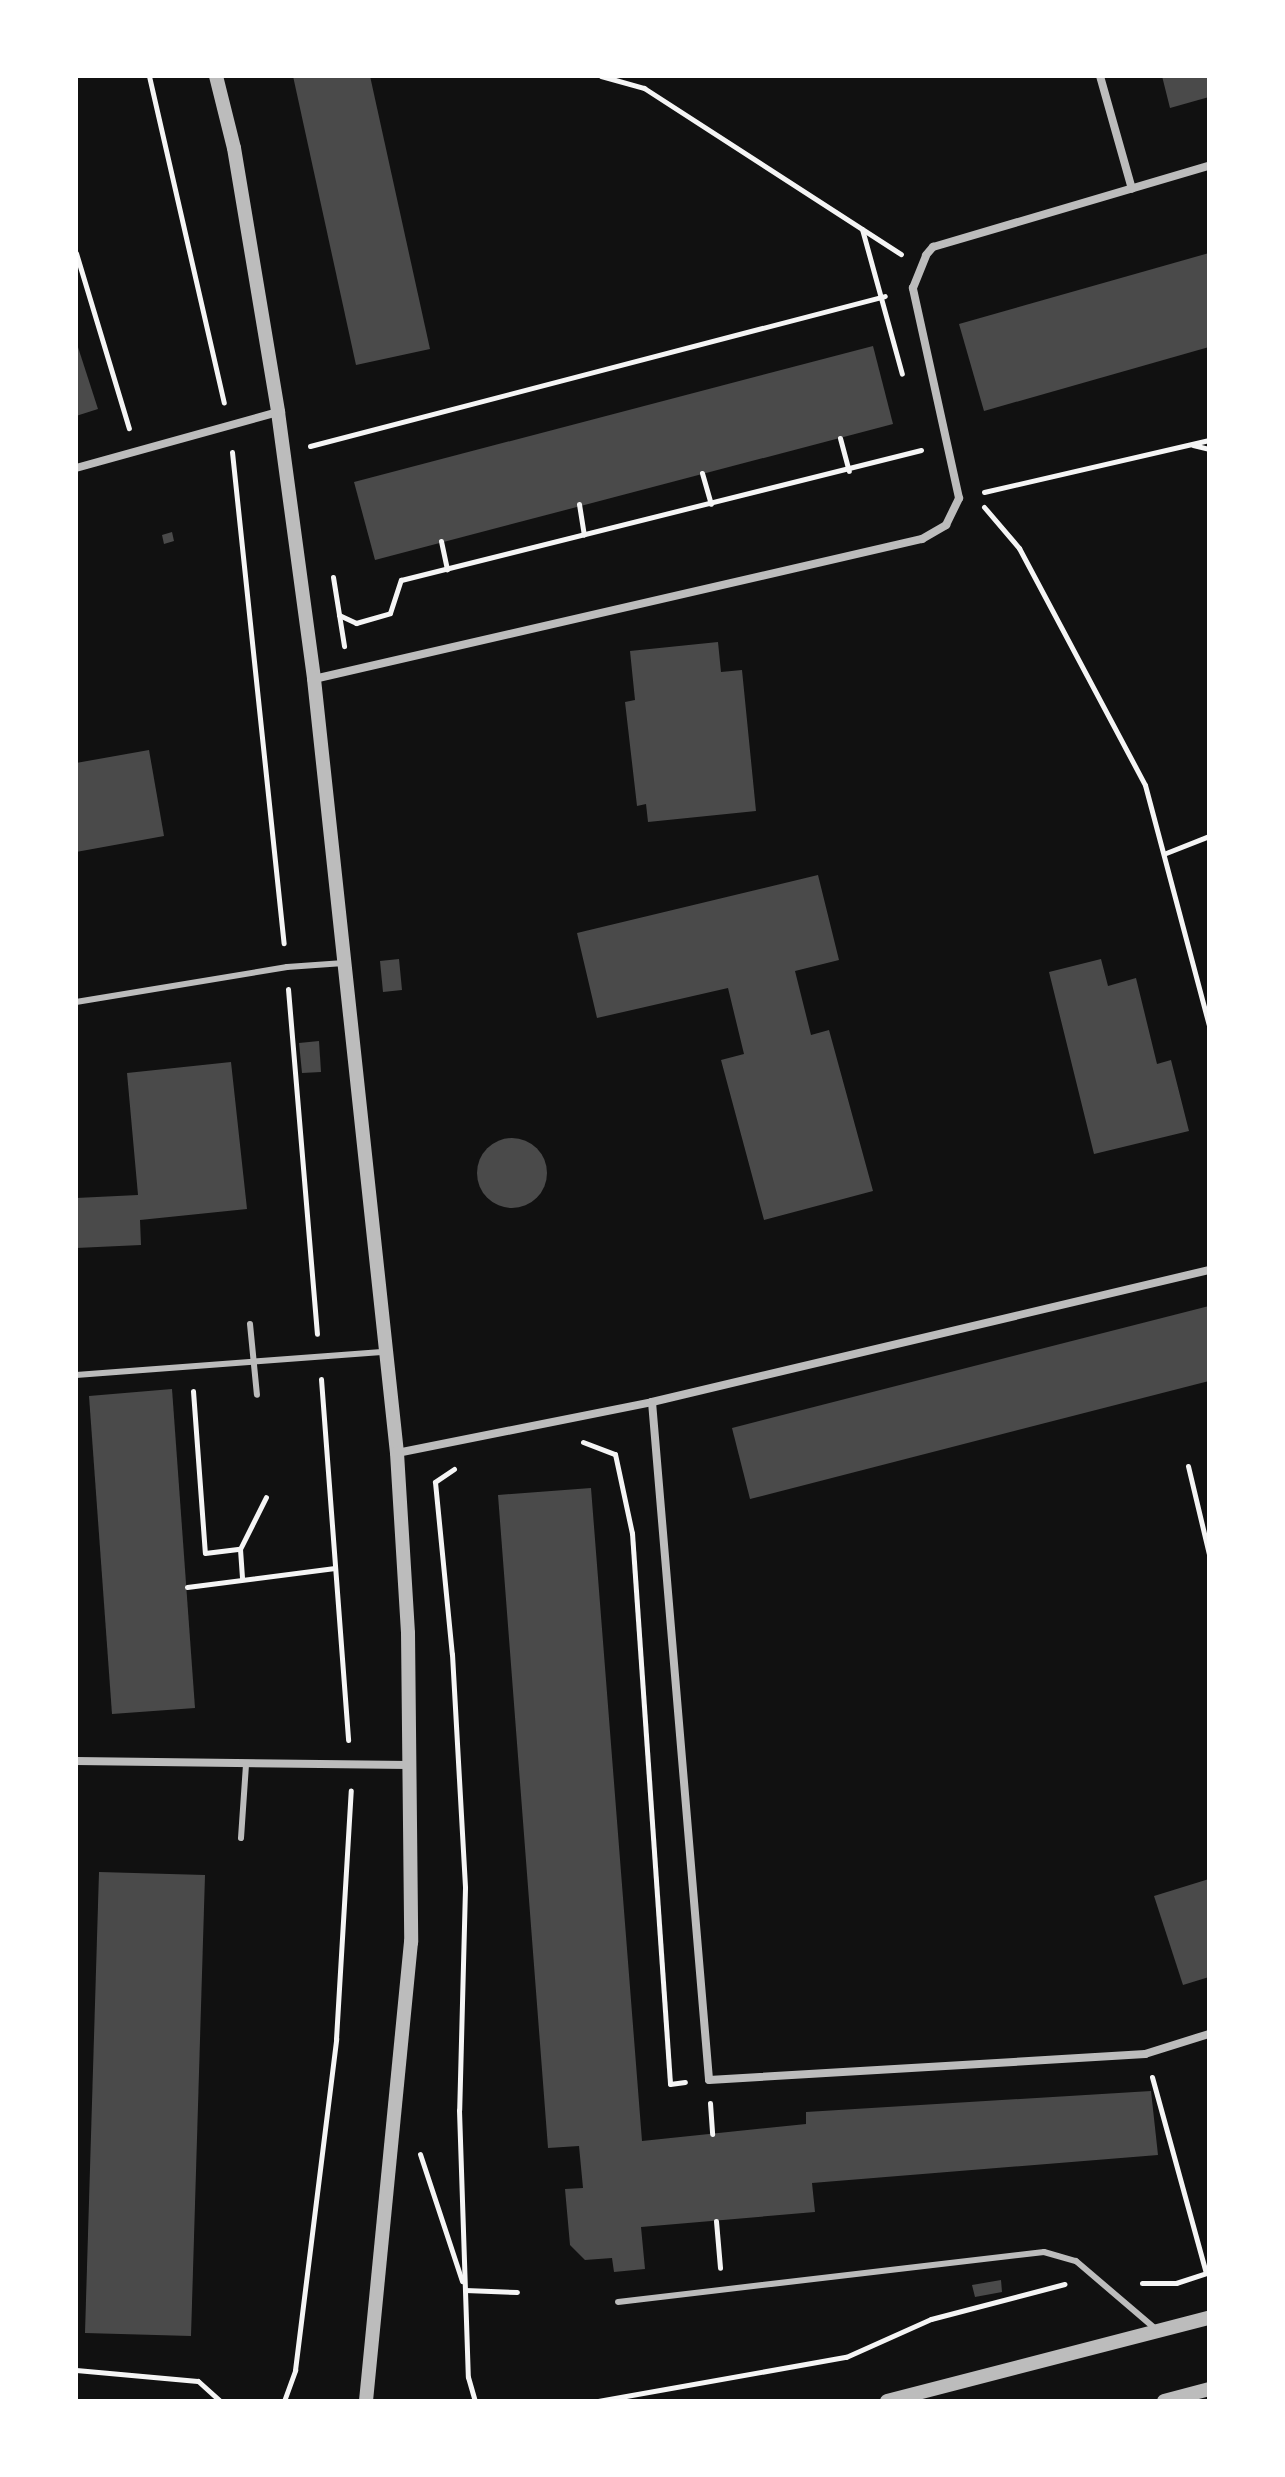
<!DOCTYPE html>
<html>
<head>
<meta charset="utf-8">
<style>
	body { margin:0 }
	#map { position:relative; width:1285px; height:2477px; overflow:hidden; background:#111; font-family:Merriweather,serif }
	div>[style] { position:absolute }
	.building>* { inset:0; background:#4a4a4a }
	.round { border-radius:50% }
	.path>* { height:5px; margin:-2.5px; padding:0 2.5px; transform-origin:2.5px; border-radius:2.5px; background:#f5f5f5 }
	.service>* { height:6px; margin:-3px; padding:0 3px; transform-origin:3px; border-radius:3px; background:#bcbcbc }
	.minor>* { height:8px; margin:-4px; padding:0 4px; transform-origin:4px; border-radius:4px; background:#bcbcbc }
	.tertiary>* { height:14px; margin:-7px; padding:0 7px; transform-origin:7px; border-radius:7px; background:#bcbcbc }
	span { translate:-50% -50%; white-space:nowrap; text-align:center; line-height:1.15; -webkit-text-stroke:7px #fff; paint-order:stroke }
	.frame { position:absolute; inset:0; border:78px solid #fff; pointer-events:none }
</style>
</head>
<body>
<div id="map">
	<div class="building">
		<i style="clip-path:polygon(293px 76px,370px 76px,430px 349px,356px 365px)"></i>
		<i style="clip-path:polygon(1162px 76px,1209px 76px,1209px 97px,1170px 108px)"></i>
		<i style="clip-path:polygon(1209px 253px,1209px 347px,984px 411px,959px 324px)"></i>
		<i style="clip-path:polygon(76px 341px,98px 409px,76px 416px)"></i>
		<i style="clip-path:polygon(873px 346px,893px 424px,375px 560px,354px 482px)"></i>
		<i style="clip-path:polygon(172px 532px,174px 541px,164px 544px,162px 535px)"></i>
		<i style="clip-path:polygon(718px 642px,721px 672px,742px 670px,756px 811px,648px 822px,646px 804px,637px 806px,625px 702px,635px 700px,630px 651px)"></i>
		<i style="clip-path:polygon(149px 750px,164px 836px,76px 852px,76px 763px)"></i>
		<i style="clip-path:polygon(818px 875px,839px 960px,795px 971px,811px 1035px,829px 1030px,873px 1191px,764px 1220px,721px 1060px,744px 1054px,728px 988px,597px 1018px,577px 933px)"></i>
		<i style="clip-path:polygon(399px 959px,402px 990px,383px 992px,380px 961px)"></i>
		<i style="clip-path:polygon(1101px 959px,1108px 986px,1136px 978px,1157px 1064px,1171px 1060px,1189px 1131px,1094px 1154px,1049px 972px)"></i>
		<i style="clip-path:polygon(319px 1041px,321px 1072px,302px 1073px,299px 1043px)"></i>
		<i style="clip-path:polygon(231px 1062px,247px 1209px,140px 1220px,141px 1245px,76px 1248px,76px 1198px,138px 1195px,127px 1073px)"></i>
		<i class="round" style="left:477px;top:1138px;width:70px;height:70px"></i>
		<i style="clip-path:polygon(1209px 1306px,1209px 1381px,750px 1499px,732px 1428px)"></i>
		<i style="clip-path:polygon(172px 1389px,195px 1708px,112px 1714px,89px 1396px)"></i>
		<i style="clip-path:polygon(591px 1488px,642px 2141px,806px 2124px,806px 2112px,1151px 2091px,1158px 2155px,812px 2183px,815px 2212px,641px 2227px,645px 2269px,614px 2272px,612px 2258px,585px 2260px,570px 2245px,565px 2189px,583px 2188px,579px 2146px,548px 2148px,498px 1495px)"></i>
		<i style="clip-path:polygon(99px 1872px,205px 1875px,191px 2336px,85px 2333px)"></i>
		<i style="clip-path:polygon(1209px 1879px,1209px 1977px,1183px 1985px,1154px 1896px)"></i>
		<i style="clip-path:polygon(1001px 2280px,1002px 2292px,975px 2297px,972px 2285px)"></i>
	</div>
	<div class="path">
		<i style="left:149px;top:76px;width:335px;rotate:77.1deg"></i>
		<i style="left:601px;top:76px;width:45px;rotate:15.6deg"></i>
		<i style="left:644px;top:88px;width:306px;rotate:32.9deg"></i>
		<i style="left:862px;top:229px;width:150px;rotate:74.6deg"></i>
		<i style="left:76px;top:253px;width:183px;rotate:73.2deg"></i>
		<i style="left:840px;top:438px;width:34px;rotate:75deg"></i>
		<i style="left:1193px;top:445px;width:16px;rotate:14deg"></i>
		<i style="left:310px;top:446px;width:594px;rotate:-14.62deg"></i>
		<i style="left:232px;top:452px;width:494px;rotate:84deg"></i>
		<i style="left:702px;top:473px;width:32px;rotate:74deg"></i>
		<i style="left:984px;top:492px;width:231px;rotate:-13deg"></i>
		<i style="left:579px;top:504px;width:31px;rotate:81deg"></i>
		<i style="left:984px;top:507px;width:54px;rotate:49.5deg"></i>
		<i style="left:1019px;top:548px;width:268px;rotate:62deg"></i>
		<i style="left:1145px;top:785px;width:248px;rotate:75.1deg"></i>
		<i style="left:441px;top:541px;width:29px;rotate:78deg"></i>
		<i style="left:333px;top:577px;width:70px;rotate:80.9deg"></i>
		<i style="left:339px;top:615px;width:19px;rotate:25deg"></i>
		<i style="left:356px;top:623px;width:35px;rotate:-16deg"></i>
		<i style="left:390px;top:613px;width:35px;rotate:-72deg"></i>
		<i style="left:401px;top:580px;width:536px;rotate:-14.04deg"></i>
		<i style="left:1166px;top:853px;width:46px;rotate:-21.6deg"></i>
		<i style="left:288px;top:989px;width:346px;rotate:85.2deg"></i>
		<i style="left:321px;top:1379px;width:362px;rotate:85.7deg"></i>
		<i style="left:193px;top:1391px;width:162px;rotate:85.8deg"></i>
		<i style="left:205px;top:1553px;width:35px;rotate:-7deg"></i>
		<i style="left:240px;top:1549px;width:58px;rotate:-63.4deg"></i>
		<i style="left:583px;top:1442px;width:34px;rotate:21deg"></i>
		<i style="left:615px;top:1454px;width:81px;rotate:77.9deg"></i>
		<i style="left:632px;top:1533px;width:552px;rotate:86.05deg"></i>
		<i style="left:670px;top:2084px;width:15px;rotate:-8deg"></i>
		<i style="left:1188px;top:1466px;width:90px;rotate:76.6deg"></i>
		<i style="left:454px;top:1469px;width:23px;rotate:146deg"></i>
		<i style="left:435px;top:1482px;width:173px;rotate:84.4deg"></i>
		<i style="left:452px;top:1654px;width:234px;rotate:86.8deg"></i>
		<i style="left:465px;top:1888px;width:222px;rotate:91.5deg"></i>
		<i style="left:459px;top:2110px;width:267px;rotate:88.1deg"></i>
		<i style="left:468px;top:2377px;width:25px;rotate:74deg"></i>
		<i style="left:240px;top:1549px;width:30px;rotate:86deg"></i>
		<i style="left:187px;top:1587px;width:149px;rotate:-7.3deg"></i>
		<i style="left:1152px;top:2077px;width:203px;rotate:74.6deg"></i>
		<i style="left:710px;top:2103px;width:31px;rotate:86deg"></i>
		<i style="left:420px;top:2154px;width:134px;rotate:71.7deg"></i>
		<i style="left:716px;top:2221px;width:47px;rotate:85.1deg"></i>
		<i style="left:1142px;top:2283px;width:34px"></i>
		<i style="left:1176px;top:2283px;width:35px;rotate:-18deg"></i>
		<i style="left:465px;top:2290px;width:52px;rotate:2.2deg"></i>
		<i style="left:76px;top:2370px;width:122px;rotate:5.2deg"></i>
		<i style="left:198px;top:2381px;width:30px;rotate:42deg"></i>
		<i style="left:284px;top:2401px;width:33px;rotate:-70deg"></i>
		<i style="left:295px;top:2370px;width:334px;rotate:-82.9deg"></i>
		<i style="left:336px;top:2039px;width:249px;rotate:-86.6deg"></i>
		<i style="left:598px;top:2401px;width:252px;rotate:-10.1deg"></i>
		<i style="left:846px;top:2357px;width:93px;rotate:-24.1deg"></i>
		<i style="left:931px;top:2319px;width:138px;rotate:-14.7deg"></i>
	</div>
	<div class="service">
		<i style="left:76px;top:1002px;width:214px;rotate:-9.4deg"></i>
		<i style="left:287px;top:967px;width:57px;rotate:-4deg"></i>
		<i style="left:250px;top:1324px;width:71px;rotate:84.4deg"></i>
		<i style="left:76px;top:1375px;width:310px;rotate:-4.3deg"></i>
		<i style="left:241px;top:1838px;width:74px;rotate:-86.1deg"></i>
		<i style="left:618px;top:2302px;width:429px;rotate:-6.7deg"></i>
		<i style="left:1044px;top:2252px;width:33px;rotate:16deg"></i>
		<i style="left:1076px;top:2261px;width:108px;rotate:40.5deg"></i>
	</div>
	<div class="minor">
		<i style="left:1100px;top:76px;width:117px;rotate:74.2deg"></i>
		<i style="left:76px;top:468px;width:210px;rotate:-15.5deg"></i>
		<i style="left:314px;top:679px;width:624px;rotate:-12.97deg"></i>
		<i style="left:922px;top:539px;width:28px;rotate:-30deg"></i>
		<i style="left:946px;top:525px;width:30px;rotate:-64deg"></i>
		<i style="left:959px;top:498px;width:215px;rotate:-102.4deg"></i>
		<i style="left:913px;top:288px;width:35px;rotate:-68deg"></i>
		<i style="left:926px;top:255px;width:11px;rotate:-49deg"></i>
		<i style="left:933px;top:247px;width:288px;rotate:-16.4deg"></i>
		<i style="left:652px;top:1402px;width:680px;rotate:85.19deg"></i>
		<i style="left:709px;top:2080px;width:437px;rotate:-3.4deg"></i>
		<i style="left:1145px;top:2054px;width:67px;rotate:-17.4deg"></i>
		<i style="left:397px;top:1453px;width:260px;rotate:-11.3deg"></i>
		<i style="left:652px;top:1402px;width:572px;rotate:-13.33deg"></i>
		<i style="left:76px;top:1761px;width:333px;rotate:0.7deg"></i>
	</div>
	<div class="tertiary">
		<i style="left:216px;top:76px;width:74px;rotate:76deg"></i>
		<i style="left:234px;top:148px;width:268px;rotate:80.5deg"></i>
		<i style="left:278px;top:412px;width:269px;rotate:82.3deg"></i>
		<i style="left:314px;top:679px;width:778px;rotate:83.88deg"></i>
		<i style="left:397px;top:1453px;width:180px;rotate:86.5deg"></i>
		<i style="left:408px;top:1633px;width:309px;rotate:89.4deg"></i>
		<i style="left:411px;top:1942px;width:461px;rotate:95.6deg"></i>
		<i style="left:887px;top:2401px;width:333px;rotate:-14.5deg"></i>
		<i style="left:1164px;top:2401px;width:47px;rotate:-14.9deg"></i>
	</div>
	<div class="frame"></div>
</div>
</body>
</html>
